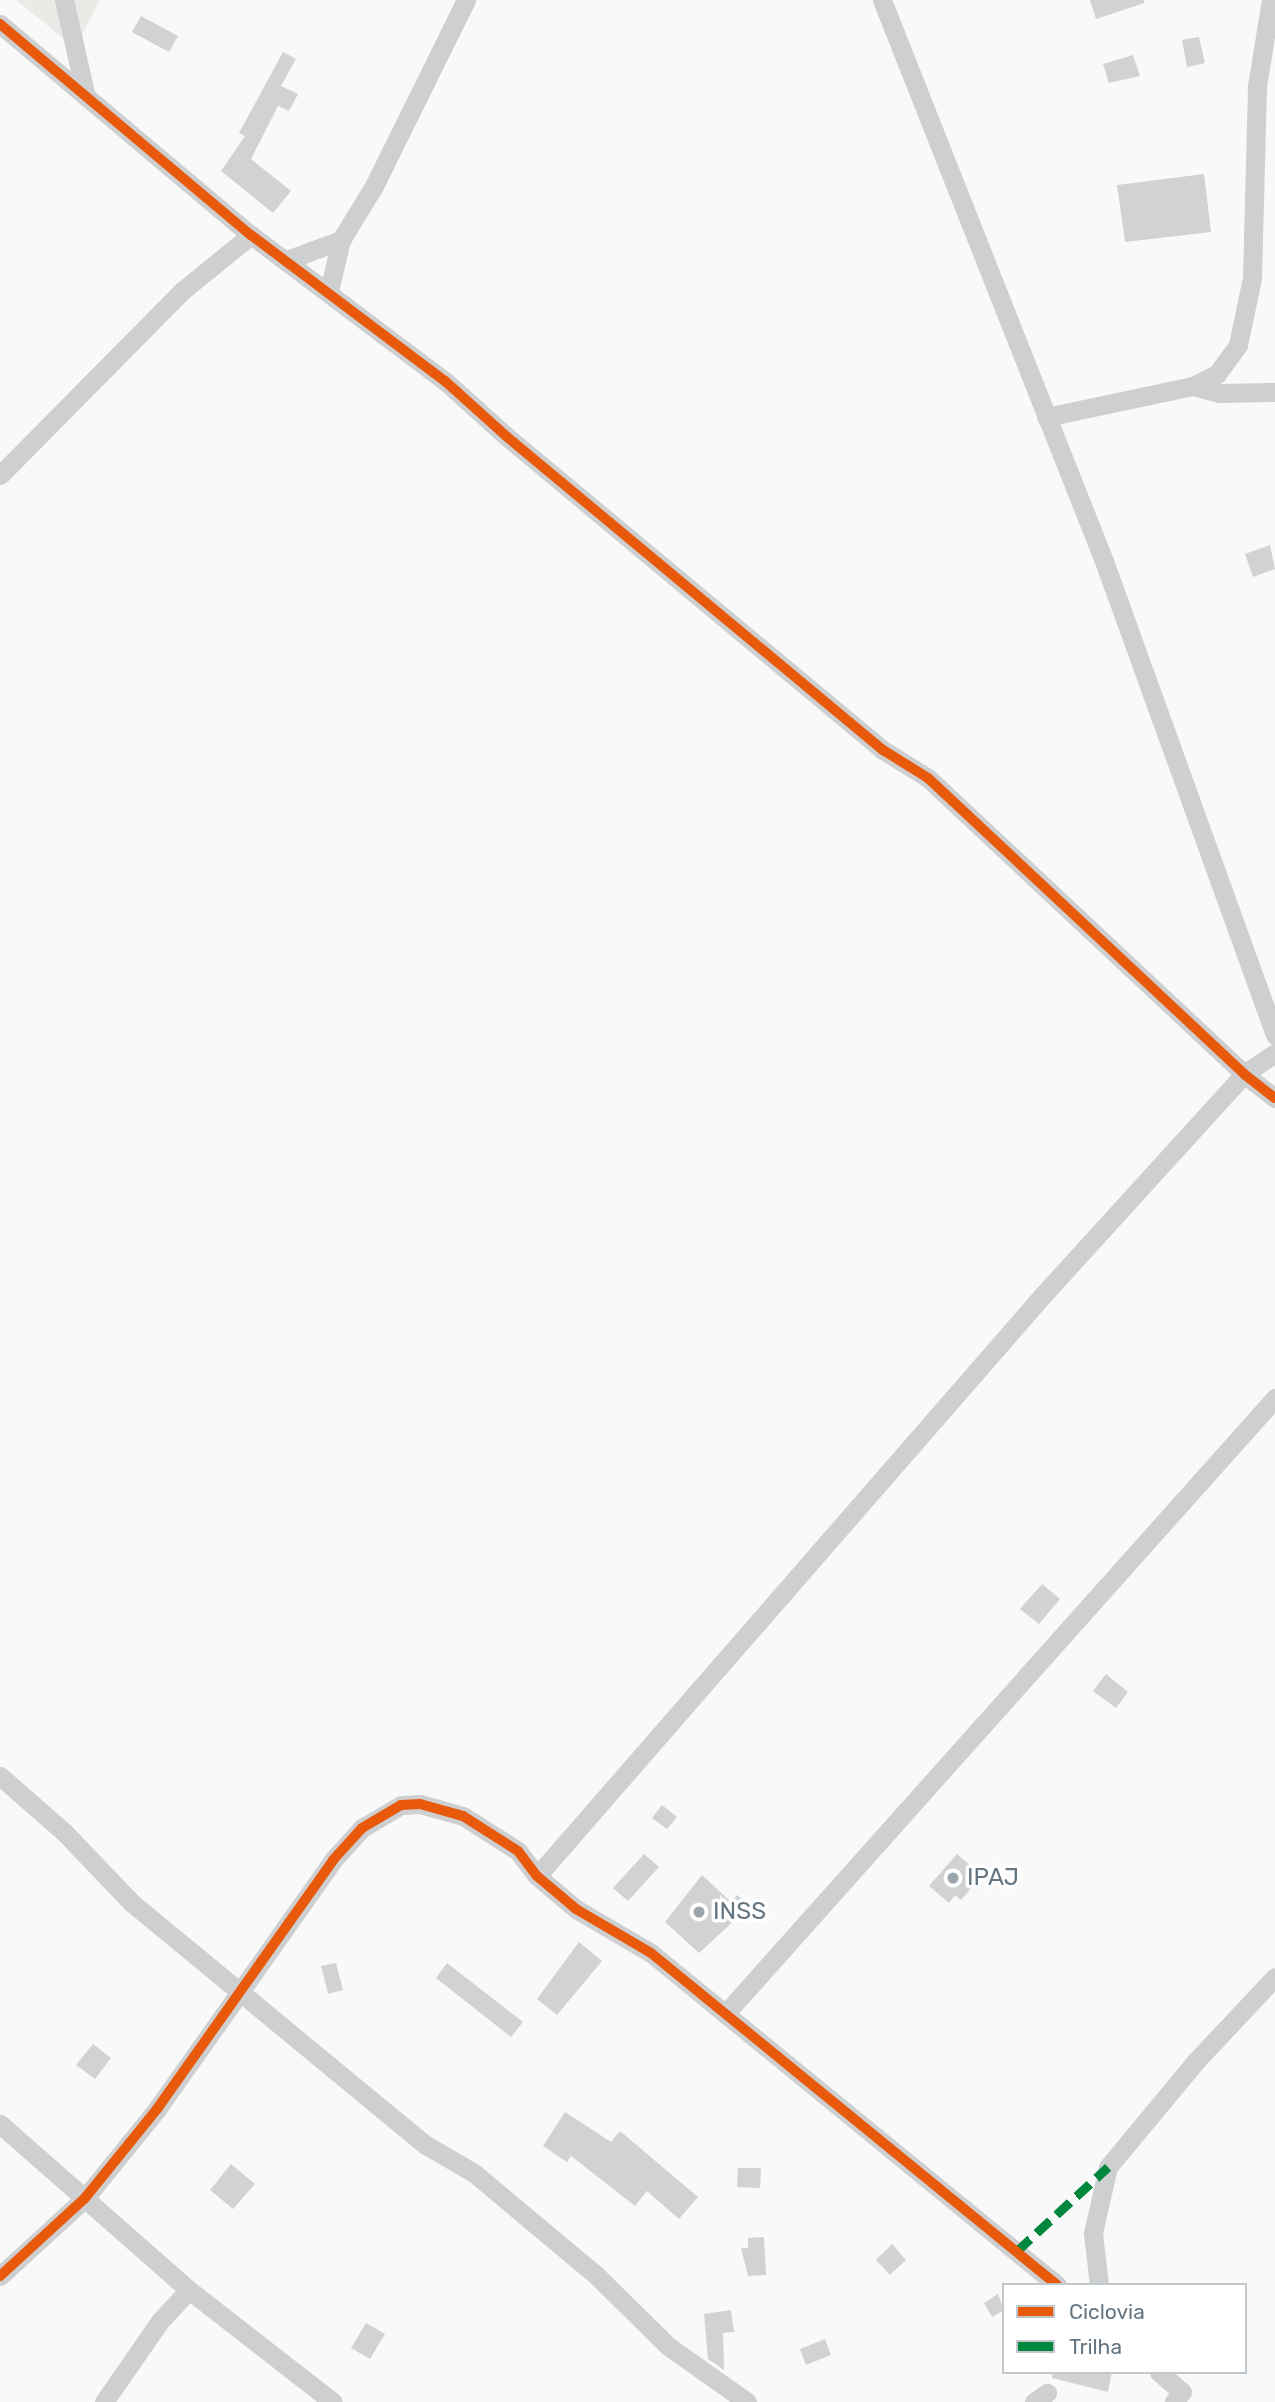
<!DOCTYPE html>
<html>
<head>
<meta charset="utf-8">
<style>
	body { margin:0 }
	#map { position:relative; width:1275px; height:2402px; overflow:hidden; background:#f9f9f9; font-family:Rubik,sans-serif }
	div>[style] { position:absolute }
	.green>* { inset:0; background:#e8ebe6 }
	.building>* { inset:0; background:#d0d2d3 }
	.minor>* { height:19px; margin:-9.5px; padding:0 9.5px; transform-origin:9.5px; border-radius:9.5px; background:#cecfd0 }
	.quiet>* { height:9px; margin-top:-4.5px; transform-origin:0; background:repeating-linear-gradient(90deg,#00873e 0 18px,transparent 0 27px) }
	.cycleway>* { height:10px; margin:-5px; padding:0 5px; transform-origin:5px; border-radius:5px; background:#e8590c }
	.dots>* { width:19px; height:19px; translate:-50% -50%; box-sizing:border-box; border:4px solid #fff; border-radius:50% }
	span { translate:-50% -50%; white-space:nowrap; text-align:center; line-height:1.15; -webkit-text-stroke:7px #fff; paint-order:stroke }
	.poi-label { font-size:24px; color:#657683 }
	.left { translate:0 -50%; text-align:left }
	.legend { position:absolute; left:1002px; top:2283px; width:245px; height:91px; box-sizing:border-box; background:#fff; border:2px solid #c1c8cd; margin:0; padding:9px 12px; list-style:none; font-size:21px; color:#657683 }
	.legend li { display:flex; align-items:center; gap:14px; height:35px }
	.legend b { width:35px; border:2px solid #c1c8cd }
</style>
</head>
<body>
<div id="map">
	<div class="green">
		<i style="clip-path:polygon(16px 0,100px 0,75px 48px)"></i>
	</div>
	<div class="building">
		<i style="clip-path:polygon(1090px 0,1144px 0,1144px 3px,1096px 19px)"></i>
		<i style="clip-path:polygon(141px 16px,178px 36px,169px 52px,132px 32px)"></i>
		<i style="clip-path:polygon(1199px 37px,1205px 63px,1187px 67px,1182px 40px)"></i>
		<i style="clip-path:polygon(283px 52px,296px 59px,281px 86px,298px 94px,289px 111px,278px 106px,251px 159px,291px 191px,273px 213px,221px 171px,245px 136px,239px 133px)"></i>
		<i style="clip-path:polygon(1133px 55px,1140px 76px,1109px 83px,1103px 64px)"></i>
		<i style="clip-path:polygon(1204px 174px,1211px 232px,1125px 242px,1117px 185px)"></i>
		<i style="clip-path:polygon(1270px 545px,1275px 569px,1253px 577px,1245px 554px)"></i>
		<i style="clip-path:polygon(1042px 1584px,1060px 1599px,1039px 1624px,1020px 1609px)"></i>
		<i style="clip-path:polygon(1106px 1674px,1128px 1692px,1116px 1708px,1093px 1691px)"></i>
		<i style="clip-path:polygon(662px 1805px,677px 1817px,667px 1829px,652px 1818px)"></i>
		<i style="clip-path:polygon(644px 1854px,659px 1867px,628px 1901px,613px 1888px)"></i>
		<i style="clip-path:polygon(957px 1854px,977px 1871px,971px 1878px,976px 1883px,961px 1900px,955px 1895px,949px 1903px,929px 1886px)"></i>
		<i style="clip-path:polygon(702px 1875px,731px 1902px,737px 1895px,750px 1906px,699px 1953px,665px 1922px)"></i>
		<i style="clip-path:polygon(579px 1942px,602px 1961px,557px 2015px,537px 1999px)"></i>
		<i style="clip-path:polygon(336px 1963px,343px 1990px,328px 1994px,321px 1966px)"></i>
		<i style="clip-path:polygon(447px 1963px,523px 2022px,511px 2037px,436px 1978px)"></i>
		<i style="clip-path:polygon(93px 2044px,111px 2058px,95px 2079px,76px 2065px)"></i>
		<i style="clip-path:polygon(565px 2112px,611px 2142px,620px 2131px,698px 2197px,679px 2219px,647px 2191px,635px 2206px,571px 2156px,567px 2162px,543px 2146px)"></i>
		<i style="clip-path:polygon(231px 2164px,255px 2184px,233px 2209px,210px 2190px)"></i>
		<i style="clip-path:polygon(738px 2168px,761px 2168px,760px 2188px,737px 2187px)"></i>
		<i style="clip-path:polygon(764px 2237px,766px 2275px,748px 2276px,741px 2248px,748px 2248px,748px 2238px)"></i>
		<i style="clip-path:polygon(892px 2244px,906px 2260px,890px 2275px,876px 2260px)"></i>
		<i style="clip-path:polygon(998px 2294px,1004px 2310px,992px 2317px,984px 2303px)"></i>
		<i style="clip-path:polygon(731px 2310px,734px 2332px,723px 2333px,724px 2370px,708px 2359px,704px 2314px)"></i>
		<i style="clip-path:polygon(366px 2323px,385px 2334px,370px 2359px,351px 2348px)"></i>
		<i style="clip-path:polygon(825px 2339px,831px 2355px,806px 2365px,800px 2349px)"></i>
		<i style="clip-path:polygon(1053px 2372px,1112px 2372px,1108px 2392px,1052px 2378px)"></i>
	</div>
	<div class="minor">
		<i style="left:64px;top:0;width:99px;rotate:77.2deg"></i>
		<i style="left:882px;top:0;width:603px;rotate:68.41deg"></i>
		<i style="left:1104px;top:561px;width:504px;rotate:70.16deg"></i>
		<i style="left:0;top:24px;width:328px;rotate:40.1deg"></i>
		<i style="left:251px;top:235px;width:243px;rotate:37deg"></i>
		<i style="left:445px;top:381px;width:82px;rotate:42deg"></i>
		<i style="left:506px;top:436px;width:491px;rotate:39.8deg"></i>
		<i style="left:883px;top:750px;width:53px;rotate:31.9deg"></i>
		<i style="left:928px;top:778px;width:433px;rotate:43.1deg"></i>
		<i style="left:1244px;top:1074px;width:39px;rotate:38deg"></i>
		<i style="left:287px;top:260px;width:58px;rotate:-20.3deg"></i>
		<i style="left:329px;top:291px;width:52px;rotate:-76.8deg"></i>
		<i style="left:341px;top:240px;width:63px;rotate:-58.6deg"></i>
		<i style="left:374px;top:186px;width:208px;rotate:-63.7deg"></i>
		<i style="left:1193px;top:386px;width:27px;rotate:15deg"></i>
		<i style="left:1219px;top:393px;width:56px;rotate:-1deg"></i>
		<i style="left:1046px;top:417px;width:150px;rotate:-11.9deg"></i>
		<i style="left:1193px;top:386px;width:27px;rotate:-27deg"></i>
		<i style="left:1217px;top:374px;width:36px;rotate:-54deg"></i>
		<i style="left:1238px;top:345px;width:68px;rotate:-78.2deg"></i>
		<i style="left:1252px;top:278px;width:192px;rotate:-88.5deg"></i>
		<i style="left:1257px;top:86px;width:87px;rotate:-80.8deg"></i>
		<i style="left:0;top:475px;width:259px;rotate:-45.3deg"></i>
		<i style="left:182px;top:291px;width:89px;rotate:-39.1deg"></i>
		<i style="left:0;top:1776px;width:86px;rotate:41.2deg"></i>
		<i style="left:65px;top:1833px;width:97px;rotate:46.3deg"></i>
		<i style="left:132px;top:1903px;width:381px;rotate:39.5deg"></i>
		<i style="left:426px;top:2145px;width:56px;rotate:30.3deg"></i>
		<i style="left:474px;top:2173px;width:158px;rotate:39.9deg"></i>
		<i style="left:595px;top:2274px;width:103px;rotate:44.6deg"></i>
		<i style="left:668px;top:2346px;width:97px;rotate:35.3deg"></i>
		<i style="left:537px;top:1876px;width:770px;rotate:-48.95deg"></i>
		<i style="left:1043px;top:1295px;width:299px;rotate:-47.7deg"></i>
		<i style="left:1244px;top:1074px;width:37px;rotate:-34deg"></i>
		<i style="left:725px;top:2014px;width:826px;rotate:-48.24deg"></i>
		<i style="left:0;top:2124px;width:252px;rotate:41.3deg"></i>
		<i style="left:189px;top:2290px;width:182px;rotate:37.9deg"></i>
		<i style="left:0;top:2276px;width:115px;rotate:-42.5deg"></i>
		<i style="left:85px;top:2198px;width:114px;rotate:-51deg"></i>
		<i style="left:157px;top:2109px;width:305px;rotate:-54.7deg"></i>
		<i style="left:333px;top:1860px;width:43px;rotate:-47.8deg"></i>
		<i style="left:362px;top:1828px;width:45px;rotate:-30.5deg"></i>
		<i style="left:401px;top:1805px;width:19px;rotate:-3deg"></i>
		<i style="left:420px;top:1804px;width:45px;rotate:15.6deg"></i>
		<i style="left:463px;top:1816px;width:65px;rotate:32.5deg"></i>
		<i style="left:518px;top:1851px;width:31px;rotate:53deg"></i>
		<i style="left:537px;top:1876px;width:51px;rotate:40.2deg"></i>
		<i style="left:576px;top:1909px;width:87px;rotate:30.4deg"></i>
		<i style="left:651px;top:1953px;width:524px;rotate:39.27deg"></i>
		<i style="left:1099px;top:2285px;width:52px;rotate:-96.6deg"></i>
		<i style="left:1093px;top:2233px;width:68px;rotate:-77.2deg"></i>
		<i style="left:1108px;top:2167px;width:138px;rotate:-50.3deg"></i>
		<i style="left:1196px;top:2061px;width:115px;rotate:-46.8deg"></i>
		<i style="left:1159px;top:2372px;width:30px;rotate:41deg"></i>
		<i style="left:1182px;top:2392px;width:13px;rotate:129deg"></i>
		<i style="left:104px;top:2402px;width:98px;rotate:-55.3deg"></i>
		<i style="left:160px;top:2321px;width:42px;rotate:-46.9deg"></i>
		<i style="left:1034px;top:2402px;width:16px;rotate:-35deg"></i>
	</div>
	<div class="quiet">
		<i style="left:1017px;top:2251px;width:124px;rotate:-42.7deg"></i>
	</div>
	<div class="cycleway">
		<i style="left:0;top:24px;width:328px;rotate:40.1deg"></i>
		<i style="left:251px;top:235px;width:243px;rotate:37deg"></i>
		<i style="left:445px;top:381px;width:82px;rotate:42deg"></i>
		<i style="left:506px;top:436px;width:491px;rotate:39.8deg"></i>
		<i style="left:883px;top:750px;width:53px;rotate:31.9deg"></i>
		<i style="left:928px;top:778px;width:433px;rotate:43.1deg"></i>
		<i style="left:1244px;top:1074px;width:39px;rotate:38deg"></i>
		<i style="left:0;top:2276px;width:115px;rotate:-42.5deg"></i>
		<i style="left:85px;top:2198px;width:114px;rotate:-51deg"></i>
		<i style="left:157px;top:2109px;width:305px;rotate:-54.7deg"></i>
		<i style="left:333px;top:1860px;width:43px;rotate:-47.8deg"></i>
		<i style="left:362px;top:1828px;width:45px;rotate:-30.5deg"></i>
		<i style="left:401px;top:1805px;width:19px;rotate:-3deg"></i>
		<i style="left:420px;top:1804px;width:45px;rotate:15.6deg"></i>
		<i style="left:463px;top:1816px;width:65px;rotate:32.5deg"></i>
		<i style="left:518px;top:1851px;width:31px;rotate:53deg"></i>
		<i style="left:537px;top:1876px;width:51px;rotate:40.2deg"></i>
		<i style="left:576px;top:1909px;width:87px;rotate:30.4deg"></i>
		<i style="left:651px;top:1953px;width:524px;rotate:39.27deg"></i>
	</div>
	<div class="dots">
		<i style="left:953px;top:1878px;background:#99a4ac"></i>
		<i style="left:699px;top:1912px;background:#99a4ac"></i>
	</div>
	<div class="poi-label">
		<span class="left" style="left:967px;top:1878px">IPAJ</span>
		<span class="left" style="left:713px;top:1912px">INSS</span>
	</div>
	<ul class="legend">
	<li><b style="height:9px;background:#e8590c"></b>Ciclovia</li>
	<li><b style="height:9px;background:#00873e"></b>Trilha</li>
	</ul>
</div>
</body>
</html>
